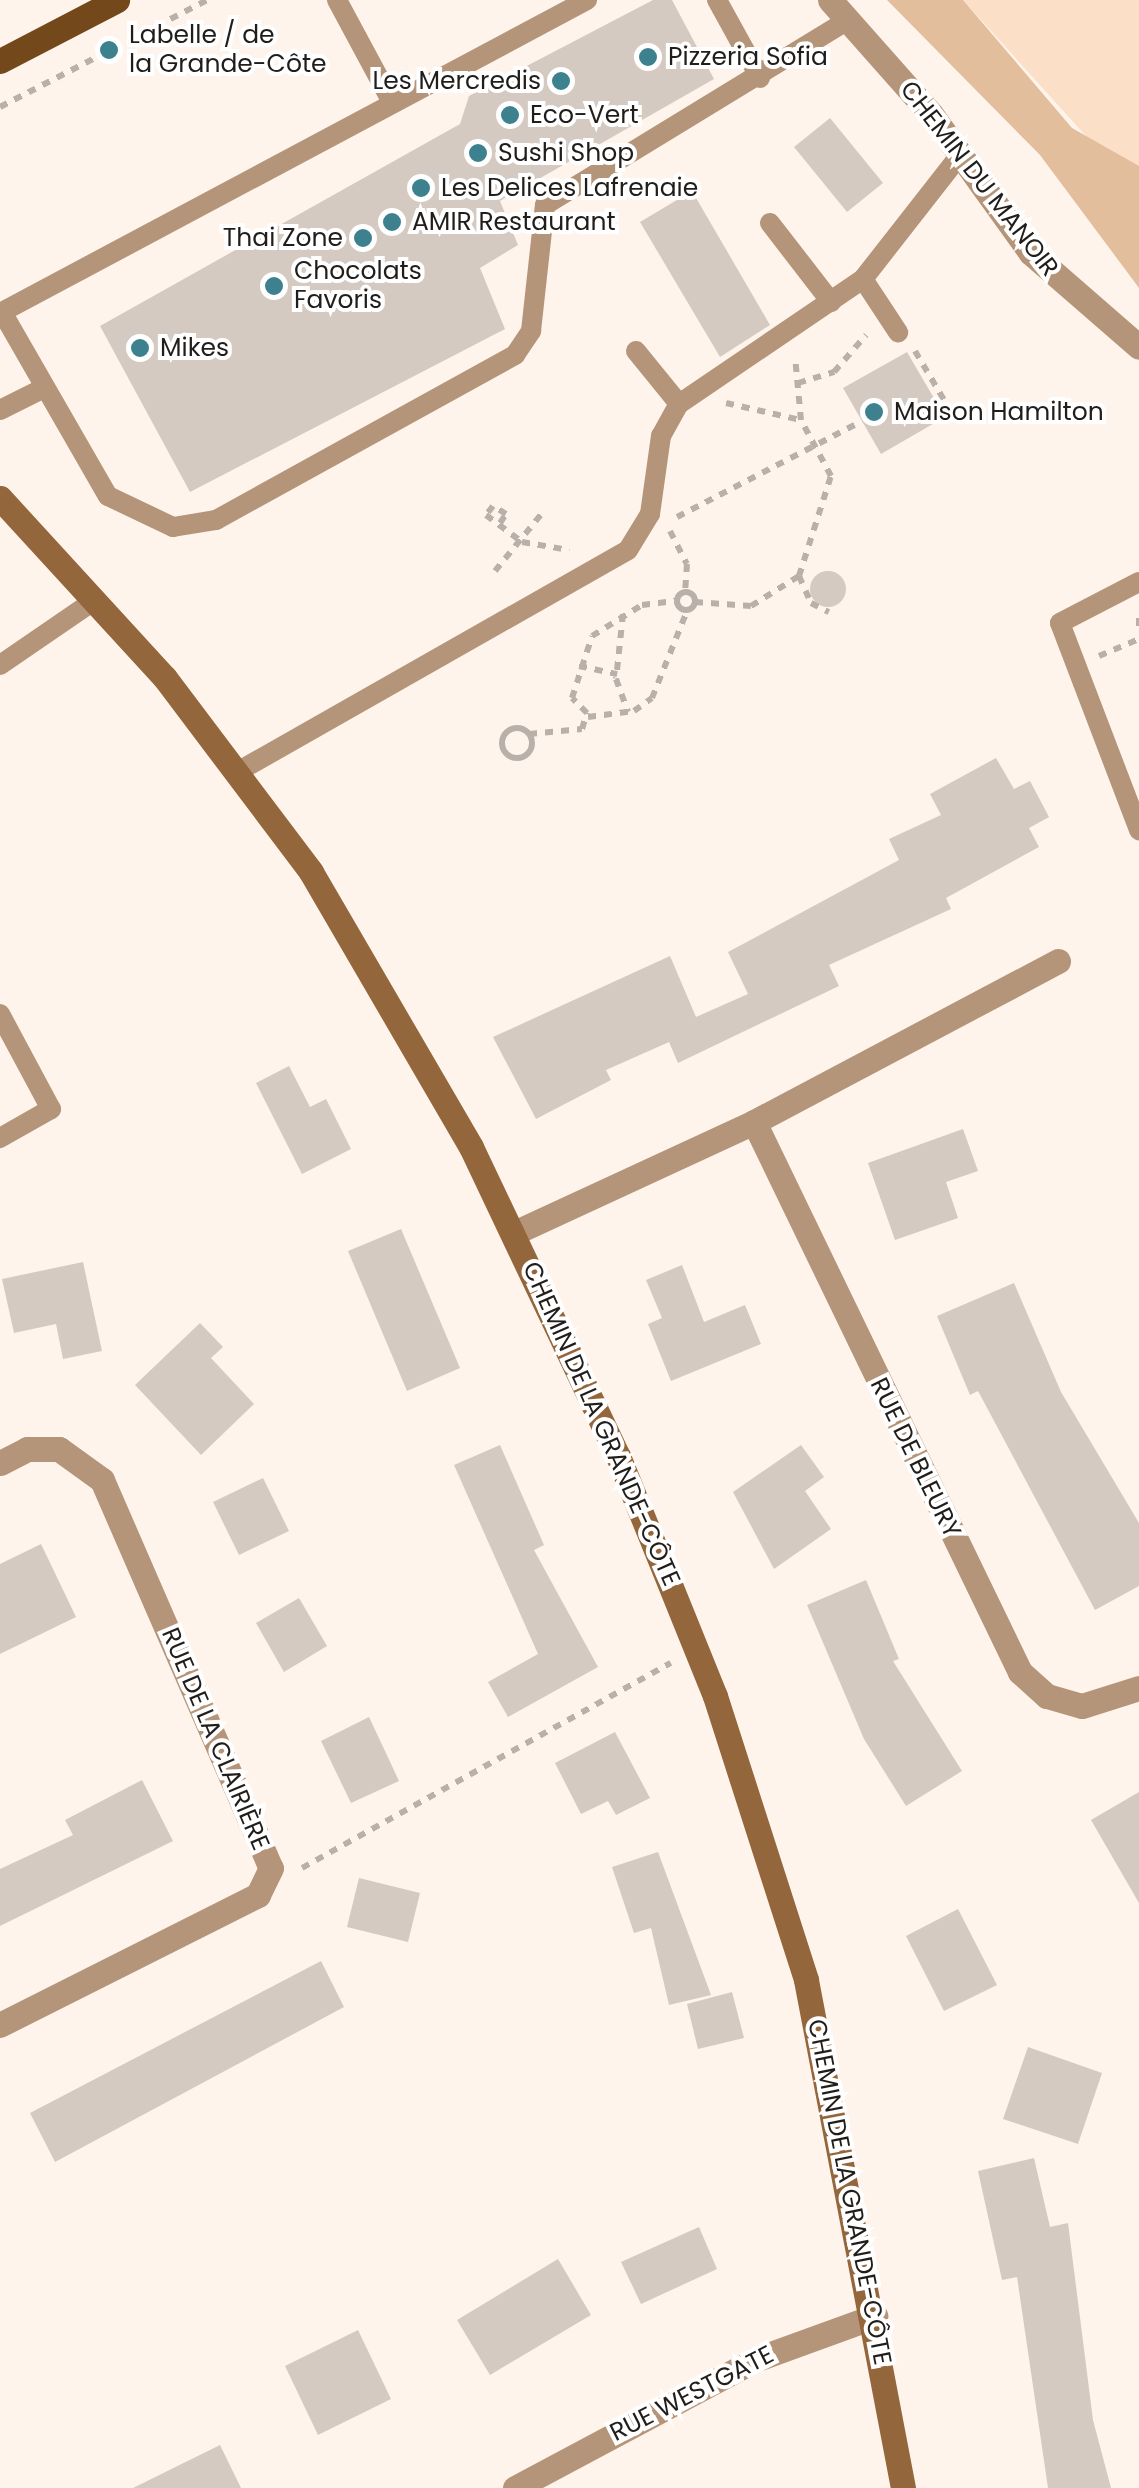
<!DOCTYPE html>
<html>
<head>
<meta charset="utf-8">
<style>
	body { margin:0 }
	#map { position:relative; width:1139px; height:2488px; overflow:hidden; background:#fef4ec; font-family:Poppins,sans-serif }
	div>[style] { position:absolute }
	.green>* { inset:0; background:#fcdfc7 }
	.forest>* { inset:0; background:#e3be9c }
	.building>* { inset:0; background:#d4cac2 }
	.round { border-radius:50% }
	.path>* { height:6px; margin-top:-3px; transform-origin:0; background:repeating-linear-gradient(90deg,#b8b0a9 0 8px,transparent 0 16px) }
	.path>.ring { margin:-3px; padding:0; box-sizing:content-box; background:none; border:6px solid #b8b0a9; border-radius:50% }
	.lane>* { height:20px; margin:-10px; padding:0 10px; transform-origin:10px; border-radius:10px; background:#b59579 }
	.street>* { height:25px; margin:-12.5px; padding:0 12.5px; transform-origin:12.5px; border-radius:12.5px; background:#b59579 }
	.secondary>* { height:25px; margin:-12.5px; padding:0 12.5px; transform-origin:12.5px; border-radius:12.5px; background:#94663b }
	.primary>* { height:25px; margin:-12.5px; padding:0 12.5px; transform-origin:12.5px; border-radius:12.5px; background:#73481b }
	.dots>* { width:28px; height:28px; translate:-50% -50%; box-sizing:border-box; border:5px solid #fff; border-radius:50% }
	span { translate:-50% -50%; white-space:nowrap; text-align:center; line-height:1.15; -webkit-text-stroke:8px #fff; paint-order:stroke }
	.poi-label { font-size:25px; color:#201d1a }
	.left { translate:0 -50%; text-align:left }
	.right { translate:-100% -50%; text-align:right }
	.street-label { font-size:25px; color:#201d1a }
</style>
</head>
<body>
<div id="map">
	<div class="green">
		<i style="clip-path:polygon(963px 0,1139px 0,1139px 228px,1085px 135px)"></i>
	</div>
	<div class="forest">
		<i style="clip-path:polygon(887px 0,963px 0,1072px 128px,1139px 166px,1139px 288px,1040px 155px)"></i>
	</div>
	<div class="building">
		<i style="clip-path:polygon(653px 0,672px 0,714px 79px,500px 201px,518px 245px,480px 268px,505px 329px,190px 492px,100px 326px,460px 124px,469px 96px)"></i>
		<i style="clip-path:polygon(830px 118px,883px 183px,847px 212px,794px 147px)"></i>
		<i style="clip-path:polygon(692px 191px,770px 325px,720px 357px,640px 222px)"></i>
		<i style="clip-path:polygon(907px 352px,945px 417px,881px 454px,843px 388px)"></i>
		<i class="round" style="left:810px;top:571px;width:36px;height:36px"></i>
		<i style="clip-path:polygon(996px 758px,1014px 789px,1030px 781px,1049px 817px,1029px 828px,1039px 847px,946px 898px,951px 909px,829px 965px,839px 986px,678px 1063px,669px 1042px,606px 1070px,611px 1080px,536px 1119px,493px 1037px,670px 956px,696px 1017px,748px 994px,728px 952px,899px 860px,889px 839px,941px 815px,930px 794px)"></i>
		<i style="clip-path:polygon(289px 1066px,310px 1107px,326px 1099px,351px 1149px,302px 1174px,256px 1083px)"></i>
		<i style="clip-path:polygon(963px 1129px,978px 1171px,946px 1182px,958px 1218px,895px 1240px,868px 1163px)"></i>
		<i style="clip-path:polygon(401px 1229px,460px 1368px,407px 1391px,348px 1251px)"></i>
		<i style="clip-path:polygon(83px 1262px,102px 1351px,63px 1359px,56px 1324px,14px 1333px,2px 1279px)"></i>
		<i style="clip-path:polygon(682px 1265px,704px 1322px,745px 1305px,761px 1344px,671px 1381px,648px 1324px,662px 1318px,646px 1280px)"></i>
		<i style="clip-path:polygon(1014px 1283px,1061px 1392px,1139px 1523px,1139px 1586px,1095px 1610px,978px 1391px,970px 1395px,937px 1316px)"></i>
		<i style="clip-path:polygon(200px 1323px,223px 1347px,211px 1358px,254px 1404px,201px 1455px,135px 1385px)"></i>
		<i style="clip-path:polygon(500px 1445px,544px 1545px,534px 1550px,598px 1667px,508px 1717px,488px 1682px,538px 1654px,454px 1465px)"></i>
		<i style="clip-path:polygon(801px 1445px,824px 1477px,805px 1491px,831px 1529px,774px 1569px,733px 1492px)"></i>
		<i style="clip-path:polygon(263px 1478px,289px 1531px,239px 1555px,213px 1502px)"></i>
		<i style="clip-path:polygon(41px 1544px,76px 1617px,0 1654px,0 1564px)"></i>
		<i style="clip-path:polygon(866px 1580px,899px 1659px,893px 1661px,962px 1771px,906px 1806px,864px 1739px,807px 1605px)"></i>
		<i style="clip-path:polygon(299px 1598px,327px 1646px,284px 1672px,256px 1623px)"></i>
		<i style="clip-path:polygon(369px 1717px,399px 1781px,351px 1803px,321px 1741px)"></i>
		<i style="clip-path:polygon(615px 1732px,650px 1798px,616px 1815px,608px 1801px,581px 1814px,555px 1763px)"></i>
		<i style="clip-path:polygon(142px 1780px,173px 1841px,0 1926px,0 1869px,73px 1835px,65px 1820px)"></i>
		<i style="clip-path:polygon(1139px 1792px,1139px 1903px,1091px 1820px)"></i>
		<i style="clip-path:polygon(658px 1852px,711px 1995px,669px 2005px,651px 1928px,634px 1933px,612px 1867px)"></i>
		<i style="clip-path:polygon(359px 1878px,420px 1893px,408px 1942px,347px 1927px)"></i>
		<i style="clip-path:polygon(958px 1909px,997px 1985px,944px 2011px,906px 1936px)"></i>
		<i style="clip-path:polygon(321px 1961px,344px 2007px,55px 2162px,30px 2113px)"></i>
		<i style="clip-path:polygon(732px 1992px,744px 2038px,698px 2049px,687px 2004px)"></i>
		<i style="clip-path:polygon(1028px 2047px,1102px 2073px,1078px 2144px,1003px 2119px)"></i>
		<i style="clip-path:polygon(1034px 2158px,1050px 2227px,1068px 2223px,1093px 2420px,1111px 2488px,1048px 2488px,1017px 2277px,1002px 2280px,978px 2171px)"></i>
		<i style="clip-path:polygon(699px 2227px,717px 2269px,641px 2304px,621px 2262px)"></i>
		<i style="clip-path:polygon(558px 2259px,591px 2315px,490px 2375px,457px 2320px)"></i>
		<i style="clip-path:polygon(358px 2330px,391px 2399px,318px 2435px,285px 2366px)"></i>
		<i style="clip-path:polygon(220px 2445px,241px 2488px,133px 2488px)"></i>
	</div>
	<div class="path">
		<i style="left:0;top:107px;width:233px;rotate:-27.3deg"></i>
		<i style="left:915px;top:351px;width:63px;rotate:59.3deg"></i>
		<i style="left:798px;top:383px;width:38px;rotate:-17deg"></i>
		<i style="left:834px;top:372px;width:49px;rotate:-49.1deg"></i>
		<i style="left:726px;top:403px;width:77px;rotate:12.8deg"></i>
		<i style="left:801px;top:420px;width:63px;rotate:-95.4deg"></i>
		<i style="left:677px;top:517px;width:208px;rotate:-27.4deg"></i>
		<i style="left:500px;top:523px;width:11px;rotate:-56deg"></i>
		<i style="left:506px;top:514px;width:15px;rotate:-148deg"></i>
		<i style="left:493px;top:506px;width:11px;rotate:128deg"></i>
		<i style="left:486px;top:515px;width:45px;rotate:36.9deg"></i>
		<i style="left:522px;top:542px;width:48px;rotate:9.7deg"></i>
		<i style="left:670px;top:531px;width:37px;rotate:63deg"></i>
		<i style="left:687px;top:564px;width:28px;rotate:94deg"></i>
		<i style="left:495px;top:571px;width:76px;rotate:-50.9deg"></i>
		<i style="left:799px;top:576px;width:30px;rotate:66deg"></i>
		<i style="left:811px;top:603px;width:20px;rotate:27deg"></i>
		<i class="ring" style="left:677px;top:592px;width:12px;height:12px"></i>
		<i style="left:695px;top:602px;width:56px;rotate:4.1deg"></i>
		<i style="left:751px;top:606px;width:57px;rotate:-32deg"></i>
		<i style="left:799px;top:576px;width:105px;rotate:-72.3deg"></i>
		<i style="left:831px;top:476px;width:64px;rotate:-118.2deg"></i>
		<i style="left:623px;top:614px;width:65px;rotate:96.1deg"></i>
		<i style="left:616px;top:679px;width:35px;rotate:70deg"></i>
		<i style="left:1139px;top:618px;width:8px;rotate:90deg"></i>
		<i style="left:1099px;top:656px;width:43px;rotate:-23deg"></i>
		<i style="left:579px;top:666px;width:39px;rotate:12deg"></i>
		<i style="left:588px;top:717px;width:46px;rotate:-7.4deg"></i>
		<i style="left:634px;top:711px;width:22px;rotate:-36deg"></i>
		<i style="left:652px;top:698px;width:94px;rotate:-68.1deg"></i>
		<i class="ring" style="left:502px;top:728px;width:24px;height:24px"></i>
		<i style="left:529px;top:734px;width:53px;rotate:-5.4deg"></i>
		<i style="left:582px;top:729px;width:17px;rotate:-73deg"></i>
		<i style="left:587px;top:713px;width:21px;rotate:-135deg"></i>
		<i style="left:572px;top:698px;width:65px;rotate:-72.1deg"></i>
		<i style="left:592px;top:636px;width:59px;rotate:-31.8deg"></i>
		<i style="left:642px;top:605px;width:35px;rotate:-7deg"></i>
		<i style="left:302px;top:1868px;width:422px;rotate:-29.1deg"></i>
	</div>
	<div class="lane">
		<i style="left:337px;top:0;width:116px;rotate:61.7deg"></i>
		<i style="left:587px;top:0;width:663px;rotate:151.93deg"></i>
		<i style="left:2px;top:312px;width:212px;rotate:60.1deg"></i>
		<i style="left:108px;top:496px;width:72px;rotate:25.5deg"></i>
		<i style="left:173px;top:527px;width:44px;rotate:-9.2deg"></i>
		<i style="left:216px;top:520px;width:342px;rotate:-28.9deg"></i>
		<i style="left:515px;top:355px;width:29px;rotate:-56deg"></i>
		<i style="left:531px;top:331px;width:127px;rotate:-83.7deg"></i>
		<i style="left:545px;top:205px;width:354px;rotate:-31.4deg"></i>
		<i style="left:717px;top:0;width:89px;rotate:61.1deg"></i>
		<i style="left:770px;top:223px;width:100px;rotate:52.3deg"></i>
		<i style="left:863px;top:279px;width:64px;rotate:56.6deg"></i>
		<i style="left:636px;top:351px;width:68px;rotate:50.9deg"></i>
		<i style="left:0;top:410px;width:47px;rotate:-26.6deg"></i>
		<i style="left:1139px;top:582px;width:89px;rotate:152.6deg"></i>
		<i style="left:1060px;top:623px;width:222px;rotate:69.1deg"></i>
		<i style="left:0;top:665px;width:115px;rotate:-34.4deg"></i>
		<i style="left:239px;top:771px;width:447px;rotate:-29.6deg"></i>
		<i style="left:628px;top:550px;width:42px;rotate:-58.6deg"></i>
		<i style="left:650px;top:514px;width:79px;rotate:-82deg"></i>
		<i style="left:661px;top:436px;width:37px;rotate:-61deg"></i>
		<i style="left:679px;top:404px;width:222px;rotate:-34.2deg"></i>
		<i style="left:863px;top:279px;width:157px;rotate:-52deg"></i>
		<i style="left:0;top:1014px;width:108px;rotate:61.8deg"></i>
		<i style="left:51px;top:1109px;width:59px;rotate:150.4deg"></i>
	</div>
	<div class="street">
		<i style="left:830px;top:0;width:152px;rotate:48.5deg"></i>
		<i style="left:931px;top:114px;width:171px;rotate:54.3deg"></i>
		<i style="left:1031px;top:253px;width:143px;rotate:41deg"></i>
		<i style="left:754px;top:1122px;width:611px;rotate:64.19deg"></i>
		<i style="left:1020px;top:1672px;width:36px;rotate:42deg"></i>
		<i style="left:1047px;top:1696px;width:36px;rotate:16deg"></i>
		<i style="left:1082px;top:1706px;width:60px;rotate:-17.5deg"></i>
		<i style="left:514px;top:1233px;width:264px;rotate:-24.8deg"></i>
		<i style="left:754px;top:1122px;width:344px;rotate:-27.9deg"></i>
		<i style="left:0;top:1463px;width:30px;rotate:-27deg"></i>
		<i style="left:27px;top:1449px;width:32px"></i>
		<i style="left:59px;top:1449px;width:53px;rotate:35.8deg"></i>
		<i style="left:102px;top:1480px;width:423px;rotate:66.5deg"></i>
		<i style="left:271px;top:1868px;width:30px;rotate:116deg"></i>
		<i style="left:258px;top:1895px;width:289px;rotate:153.3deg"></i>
		<i style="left:515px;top:2488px;width:274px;rotate:-28.1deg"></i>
		<i style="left:757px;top:2359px;width:126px;rotate:-20deg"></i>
	</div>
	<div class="secondary">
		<i style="left:0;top:498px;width:244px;rotate:47.5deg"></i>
		<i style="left:165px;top:678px;width:243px;rotate:53deg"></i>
		<i style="left:311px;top:872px;width:318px;rotate:59.8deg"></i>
		<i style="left:471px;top:1147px;width:342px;rotate:64.6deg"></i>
		<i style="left:618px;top:1456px;width:259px;rotate:68deg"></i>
		<i style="left:715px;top:1696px;width:298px;rotate:72.2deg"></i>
		<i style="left:806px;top:1980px;width:517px;rotate:79.19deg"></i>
	</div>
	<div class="primary">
		<i style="left:0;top:61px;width:132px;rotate:-27.5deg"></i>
	</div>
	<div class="dots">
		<i style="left:109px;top:50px;background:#3d818f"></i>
		<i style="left:648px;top:57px;background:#3d818f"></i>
		<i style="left:561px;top:81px;background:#3d818f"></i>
		<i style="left:510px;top:115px;background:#3d818f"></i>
		<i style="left:478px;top:153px;background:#3d818f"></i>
		<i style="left:421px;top:188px;background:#3d818f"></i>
		<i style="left:392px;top:222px;background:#3d818f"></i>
		<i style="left:363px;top:238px;background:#3d818f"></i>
		<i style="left:274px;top:286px;background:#3d818f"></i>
		<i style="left:140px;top:348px;background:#3d818f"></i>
		<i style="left:874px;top:412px;background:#3d818f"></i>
	</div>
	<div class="poi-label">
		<span class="left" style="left:129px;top:50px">Labelle / de<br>la Grande-Côte</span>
		<span class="left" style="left:668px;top:57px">Pizzeria Sofia</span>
		<span class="right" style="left:541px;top:81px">Les Mercredis</span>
		<span class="left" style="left:530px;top:115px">Eco-Vert</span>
		<span class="left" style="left:498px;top:153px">Sushi Shop</span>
		<span class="left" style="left:441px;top:188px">Les Delices Lafrenaie</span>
		<span class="left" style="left:412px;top:222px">AMIR Restaurant</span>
		<span class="right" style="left:343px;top:238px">Thai Zone</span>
		<span class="left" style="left:294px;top:286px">Chocolats<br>Favoris</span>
		<span class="left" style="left:160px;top:348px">Mikes</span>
		<span class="left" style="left:894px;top:412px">Maison Hamilton</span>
	</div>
	<div class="street-label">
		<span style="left:979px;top:179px;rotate:52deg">CHEMIN DU MANOIR</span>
		<span style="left:601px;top:1424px;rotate:66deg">CHEMIN DE LA GRANDE-CÔTE</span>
		<span style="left:915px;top:1458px;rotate:64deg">RUE DE BLEURY</span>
		<span style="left:215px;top:1739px;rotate:67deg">RUE DE LA CLAIRIÈRE</span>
		<span style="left:849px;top:2192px;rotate:79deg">CHEMIN DE LA GRANDE-CÔTE</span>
		<span style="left:692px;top:2394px;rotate:-27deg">RUE WESTGATE</span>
	</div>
</div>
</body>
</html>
